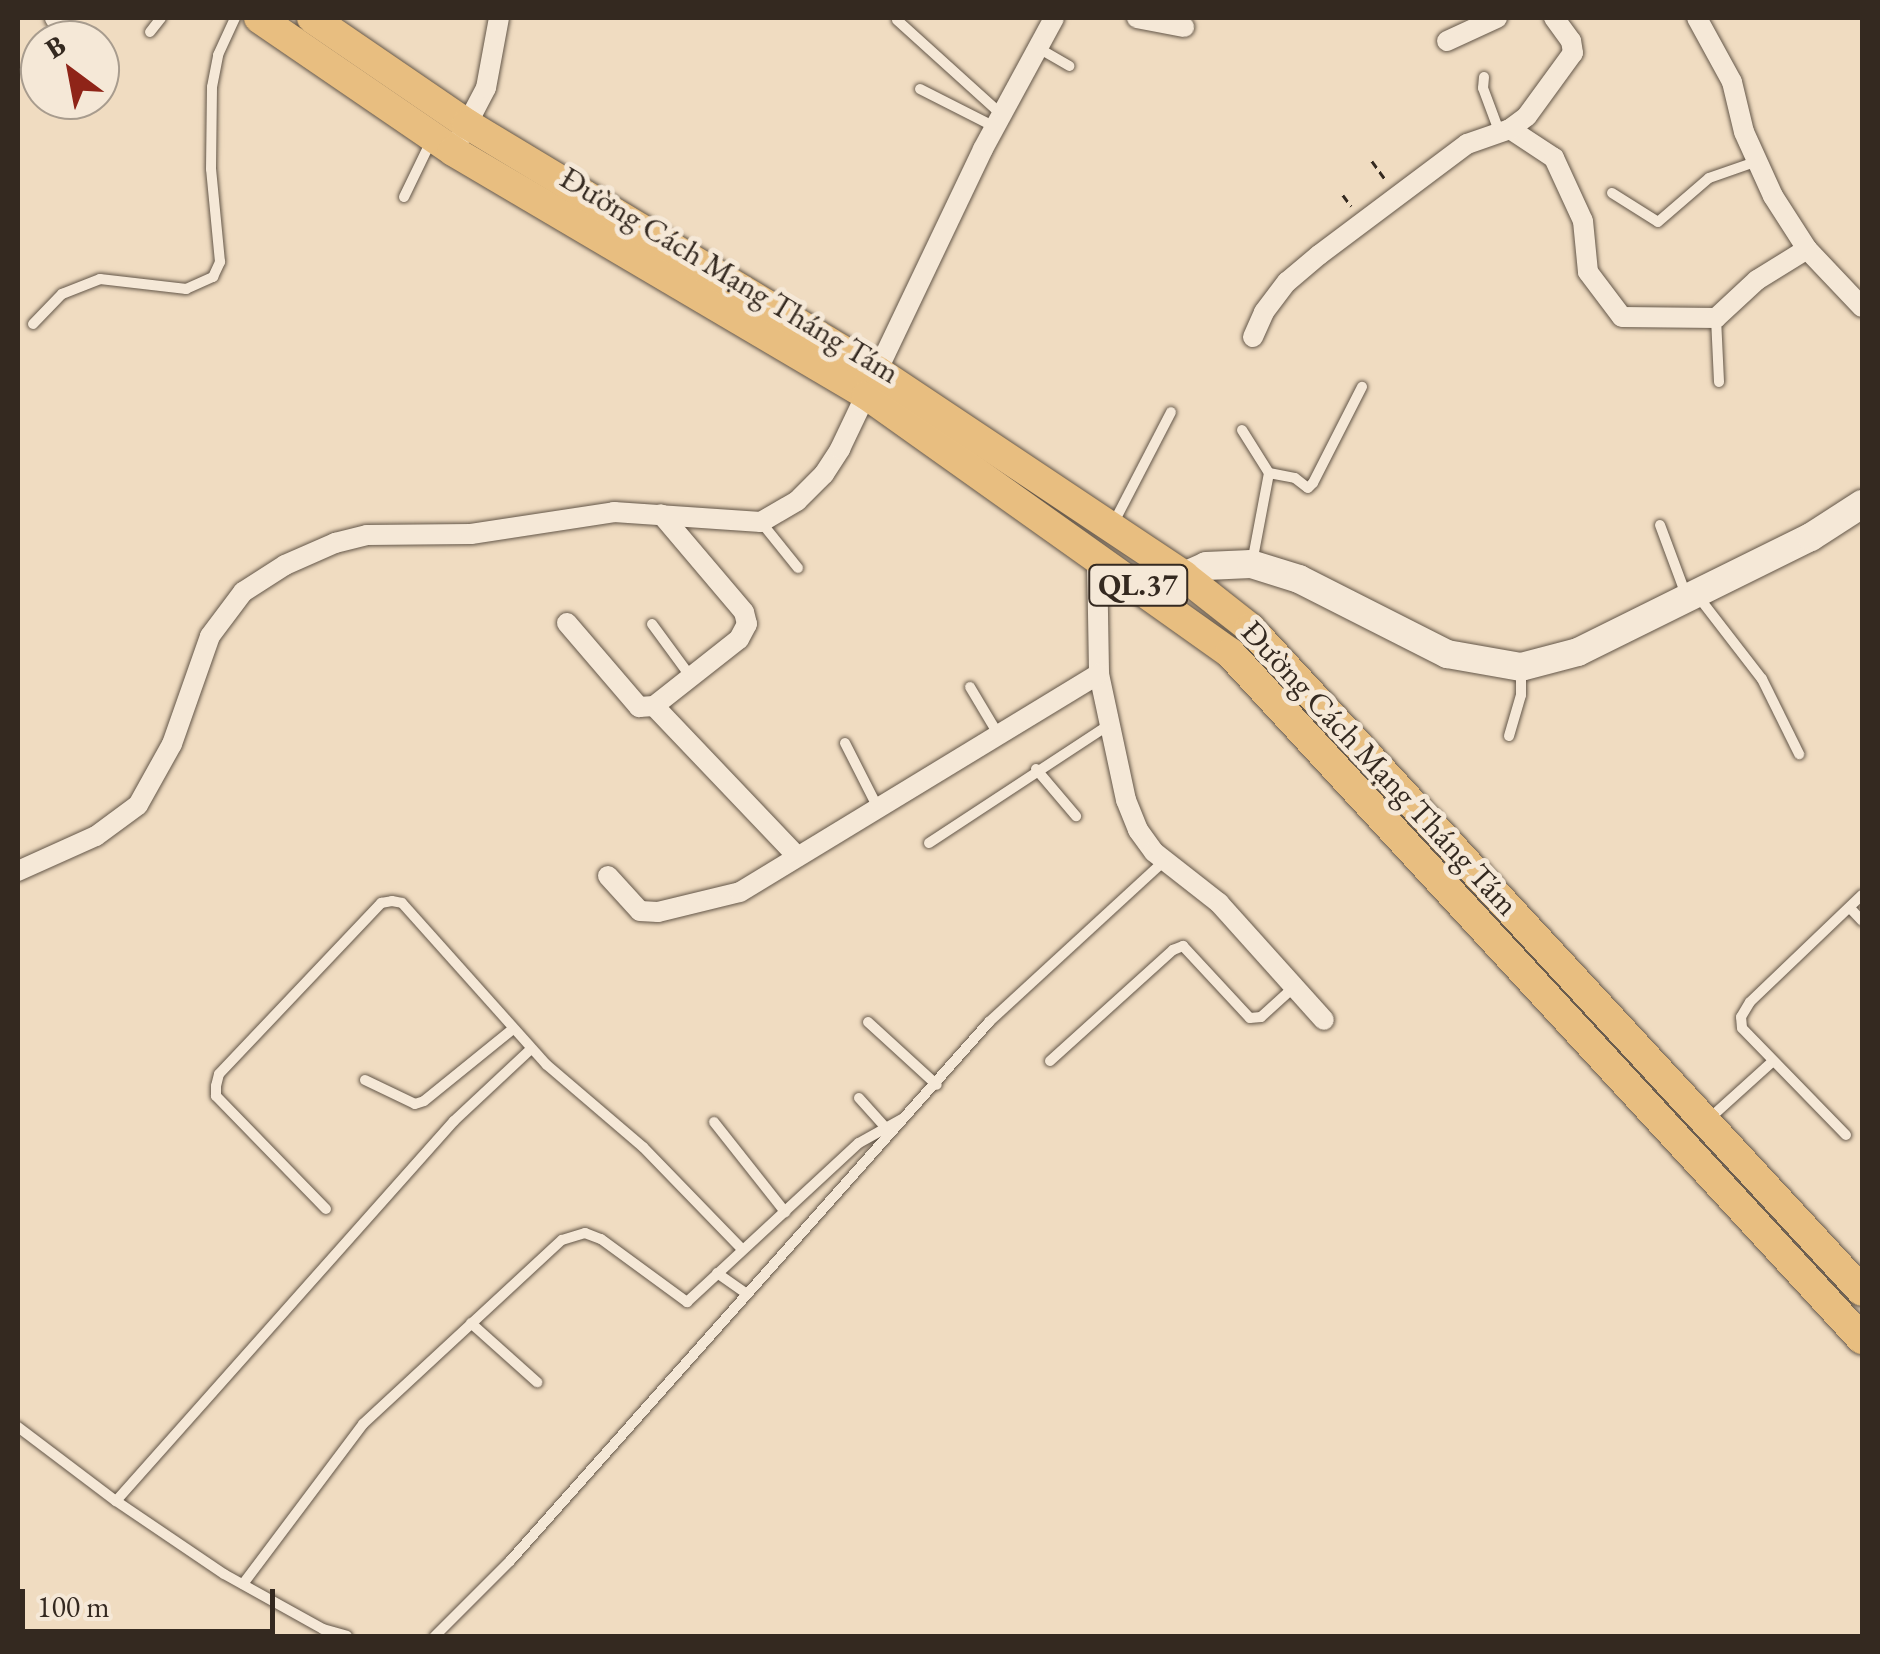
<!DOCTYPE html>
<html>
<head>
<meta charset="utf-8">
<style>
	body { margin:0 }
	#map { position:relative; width:1880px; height:1654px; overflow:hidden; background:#f0dcc1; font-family:"EB Garamond",serif }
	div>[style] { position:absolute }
	.path>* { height:2.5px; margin-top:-1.25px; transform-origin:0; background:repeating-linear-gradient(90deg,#342920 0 8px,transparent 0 13px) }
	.roads { filter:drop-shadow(0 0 2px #635648) drop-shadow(0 0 2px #635648) }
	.service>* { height:10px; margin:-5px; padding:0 5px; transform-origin:5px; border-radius:5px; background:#f5e8d7 }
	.minor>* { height:20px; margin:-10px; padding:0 10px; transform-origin:10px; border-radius:10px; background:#f5e8d7 }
	.secondary>* { height:28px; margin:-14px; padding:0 14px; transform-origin:14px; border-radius:14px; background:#f5e8d7 }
	.primary>* { height:30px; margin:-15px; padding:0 15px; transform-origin:15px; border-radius:15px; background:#e8be80 }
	span { translate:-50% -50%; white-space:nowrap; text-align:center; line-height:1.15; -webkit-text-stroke:10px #f5e8d7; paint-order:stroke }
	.shield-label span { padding:2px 8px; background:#f5e8d7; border:2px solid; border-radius:8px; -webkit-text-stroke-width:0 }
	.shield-label { font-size:30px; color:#342920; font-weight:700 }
	.street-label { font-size:32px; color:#342920 }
	.frame { position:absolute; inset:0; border:20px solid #342920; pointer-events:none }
	.north { position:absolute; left:20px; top:20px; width:100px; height:100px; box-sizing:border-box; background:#f5e8d7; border:2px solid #a89c8e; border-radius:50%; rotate:328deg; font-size:28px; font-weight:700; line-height:40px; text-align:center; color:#342920 }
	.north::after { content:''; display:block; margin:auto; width:35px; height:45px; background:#8f2418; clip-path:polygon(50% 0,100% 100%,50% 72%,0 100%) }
	.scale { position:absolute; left:20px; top:1589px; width:255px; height:45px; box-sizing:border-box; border:5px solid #342920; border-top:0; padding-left:12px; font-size:30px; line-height:35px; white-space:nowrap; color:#342920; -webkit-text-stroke:8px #f5e8d7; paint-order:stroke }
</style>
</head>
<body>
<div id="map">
	<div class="path">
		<i style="left:1372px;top:161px;width:24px;rotate:54deg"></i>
		<i style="left:1343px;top:195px;width:14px;rotate:54deg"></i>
	</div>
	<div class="roads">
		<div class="service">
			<i style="left:897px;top:20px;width:142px;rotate:42.1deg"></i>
			<i style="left:150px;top:32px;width:18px;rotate:-52deg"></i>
			<i style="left:1040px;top:49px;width:34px;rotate:30deg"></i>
			<i style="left:1484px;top:77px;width:11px;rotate:95deg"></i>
			<i style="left:1483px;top:88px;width:46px;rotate:69.6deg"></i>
			<i style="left:920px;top:89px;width:84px;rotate:26.9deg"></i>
			<i style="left:1612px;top:193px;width:54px;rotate:32.2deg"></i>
			<i style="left:1658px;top:222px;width:67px;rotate:-40.8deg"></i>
			<i style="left:1709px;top:178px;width:49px;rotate:-19.2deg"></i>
			<i style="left:404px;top:197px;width:64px;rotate:-64.2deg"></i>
			<i style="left:1716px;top:318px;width:64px;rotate:87.3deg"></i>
			<i style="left:33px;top:324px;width:42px;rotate:-46deg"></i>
			<i style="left:62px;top:294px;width:41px;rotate:-21.5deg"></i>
			<i style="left:100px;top:279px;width:87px;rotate:6.6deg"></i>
			<i style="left:186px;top:289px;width:30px;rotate:-24deg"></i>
			<i style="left:213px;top:277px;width:17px;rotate:-65deg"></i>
			<i style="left:220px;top:262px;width:93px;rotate:-95.5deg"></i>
			<i style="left:211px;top:169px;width:82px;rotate:-89.3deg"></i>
			<i style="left:212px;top:87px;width:33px;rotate:-79deg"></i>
			<i style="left:218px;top:55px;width:41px;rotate:-65.3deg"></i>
			<i style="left:1242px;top:430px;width:51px;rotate:57.9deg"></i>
			<i style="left:1269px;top:473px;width:92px;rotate:100.7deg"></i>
			<i style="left:1269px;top:473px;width:26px;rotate:11deg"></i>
			<i style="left:1295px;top:478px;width:16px;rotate:38deg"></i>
			<i style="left:1308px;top:488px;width:7px;rotate:-45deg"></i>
			<i style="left:1313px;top:483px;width:108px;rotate:-63deg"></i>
			<i style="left:761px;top:522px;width:59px;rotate:51.2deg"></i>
			<i style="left:1113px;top:524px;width:126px;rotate:-62.6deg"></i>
			<i style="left:1660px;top:525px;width:75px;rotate:69.6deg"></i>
			<i style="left:1697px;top:595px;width:106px;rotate:52.3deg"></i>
			<i style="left:1762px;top:679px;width:84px;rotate:63.7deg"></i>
			<i style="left:652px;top:624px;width:66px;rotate:53.7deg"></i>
			<i style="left:970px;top:687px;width:55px;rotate:59.2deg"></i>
			<i style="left:1509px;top:736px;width:43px;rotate:-73.7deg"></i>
			<i style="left:1521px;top:695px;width:27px;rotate:-90deg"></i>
			<i style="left:845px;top:743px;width:71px;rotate:63.1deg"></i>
			<i style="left:1036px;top:769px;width:62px;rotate:49.6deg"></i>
			<i style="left:929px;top:843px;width:217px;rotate:-33.3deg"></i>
			<i style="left:1851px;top:909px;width:16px;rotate:47deg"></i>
			<i style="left:868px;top:1022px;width:93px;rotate:42.4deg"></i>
			<i style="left:1050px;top:1061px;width:166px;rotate:-42.1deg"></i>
			<i style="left:1173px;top:950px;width:11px;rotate:-22deg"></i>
			<i style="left:1183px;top:946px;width:98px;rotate:47.1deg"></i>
			<i style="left:1250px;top:1018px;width:11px;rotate:-5deg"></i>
			<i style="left:1261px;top:1017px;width:45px;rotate:-42.3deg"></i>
			<i style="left:365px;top:1080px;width:55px;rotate:25.6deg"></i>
			<i style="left:415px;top:1104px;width:9px;rotate:-18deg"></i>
			<i style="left:424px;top:1101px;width:114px;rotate:-39deg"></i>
			<i style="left:859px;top:1098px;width:39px;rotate:48deg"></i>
			<i style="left:1710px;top:1118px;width:85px;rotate:-42.1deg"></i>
			<i style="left:714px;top:1122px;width:115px;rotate:51.7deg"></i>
			<i style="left:1846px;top:1135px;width:149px;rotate:-134.2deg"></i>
			<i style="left:1742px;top:1028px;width:11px;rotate:-95deg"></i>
			<i style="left:1741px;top:1017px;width:17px;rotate:-59deg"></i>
			<i style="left:1750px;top:1002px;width:155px;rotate:-43.7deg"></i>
			<i style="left:326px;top:1209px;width:158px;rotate:-134.2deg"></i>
			<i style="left:216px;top:1096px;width:10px;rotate:-90deg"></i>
			<i style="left:216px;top:1086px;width:12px;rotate:-76deg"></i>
			<i style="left:219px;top:1074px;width:236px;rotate:-46.5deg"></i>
			<i style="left:381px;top:903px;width:11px;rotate:-10deg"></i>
			<i style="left:392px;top:901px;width:10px;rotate:11deg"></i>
			<i style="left:402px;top:903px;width:217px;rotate:48.2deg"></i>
			<i style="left:547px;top:1065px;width:126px;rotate:40.5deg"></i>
			<i style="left:643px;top:1147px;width:141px;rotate:45.9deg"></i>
			<i style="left:717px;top:1273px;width:37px;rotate:35deg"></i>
			<i style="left:471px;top:1323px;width:89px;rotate:41.8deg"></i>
			<i style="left:18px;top:1427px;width:123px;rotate:37.1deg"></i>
			<i style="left:116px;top:1501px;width:130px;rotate:34.1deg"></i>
			<i style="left:224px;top:1574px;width:113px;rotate:29.1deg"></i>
			<i style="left:323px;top:1629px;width:25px;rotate:16deg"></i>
			<i style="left:116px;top:1501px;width:509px;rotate:-48.35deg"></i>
			<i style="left:454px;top:1121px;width:105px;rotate:-43.1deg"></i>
			<i style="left:243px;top:1584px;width:200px;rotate:-53.1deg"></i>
			<i style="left:363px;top:1424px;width:271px;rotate:-42.8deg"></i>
			<i style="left:562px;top:1240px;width:24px;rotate:-17deg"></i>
			<i style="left:585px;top:1233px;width:17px;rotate:21deg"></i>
			<i style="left:601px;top:1239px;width:107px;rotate:36.2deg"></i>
			<i style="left:687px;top:1302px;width:234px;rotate:-42.8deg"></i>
			<i style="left:859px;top:1143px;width:49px;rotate:-29.2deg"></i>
			<i style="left:435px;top:1636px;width:106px;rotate:-45deg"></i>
			<i style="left:510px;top:1561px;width:721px;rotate:-48.37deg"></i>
			<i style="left:989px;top:1022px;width:239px;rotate:-42.6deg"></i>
		</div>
		<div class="minor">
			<i style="left:55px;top:18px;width:28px;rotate:52deg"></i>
			<i style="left:1137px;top:18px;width:48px;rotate:10.8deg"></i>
			<i style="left:1697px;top:18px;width:73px;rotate:61.3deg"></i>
			<i style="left:1732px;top:82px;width:51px;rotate:76.5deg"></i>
			<i style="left:1744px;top:132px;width:70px;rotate:65.6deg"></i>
			<i style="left:1773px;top:196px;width:63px;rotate:57.3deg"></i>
			<i style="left:1807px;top:249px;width:80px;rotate:46.5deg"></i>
			<i style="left:1447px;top:41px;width:55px;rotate:-24.7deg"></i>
			<i style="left:1510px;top:129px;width:53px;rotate:33.4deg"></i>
			<i style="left:1554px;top:158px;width:69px;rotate:65.3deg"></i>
			<i style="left:1583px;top:221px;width:51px;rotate:84.4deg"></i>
			<i style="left:1588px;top:272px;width:56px;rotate:52.9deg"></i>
			<i style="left:1622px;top:317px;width:94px;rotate:0.6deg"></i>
			<i style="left:1716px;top:318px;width:56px;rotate:-42.8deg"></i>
			<i style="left:1757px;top:280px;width:59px;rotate:-31.8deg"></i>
			<i style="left:453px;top:151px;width:71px;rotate:-62.4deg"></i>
			<i style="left:486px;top:88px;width:71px;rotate:-79.5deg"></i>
			<i style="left:1253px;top:337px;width:27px;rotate:-66deg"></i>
			<i style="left:1264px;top:312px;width:38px;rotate:-53deg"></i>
			<i style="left:1287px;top:282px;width:42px;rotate:-40.2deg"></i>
			<i style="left:1319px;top:255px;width:185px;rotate:-36.9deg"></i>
			<i style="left:1467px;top:144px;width:46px;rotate:-19.2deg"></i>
			<i style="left:1510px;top:129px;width:21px;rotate:-37deg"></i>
			<i style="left:1527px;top:116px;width:78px;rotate:-53.9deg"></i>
			<i style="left:1573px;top:53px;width:12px;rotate:-99deg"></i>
			<i style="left:1571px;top:41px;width:29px;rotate:-126deg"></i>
			<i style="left:1097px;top:556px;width:118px;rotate:89deg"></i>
			<i style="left:1099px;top:674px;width:129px;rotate:77.9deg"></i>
			<i style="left:1126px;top:800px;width:32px;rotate:68deg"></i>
			<i style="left:1138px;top:830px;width:27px;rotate:54deg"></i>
			<i style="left:1154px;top:852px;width:83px;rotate:38.1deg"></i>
			<i style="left:1219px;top:903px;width:157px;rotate:48.1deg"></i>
			<i style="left:567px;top:623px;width:111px;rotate:49.4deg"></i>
			<i style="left:639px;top:707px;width:15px;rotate:-4deg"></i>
			<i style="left:654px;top:706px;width:108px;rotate:-38.2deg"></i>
			<i style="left:739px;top:639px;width:17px;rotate:-62deg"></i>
			<i style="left:747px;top:624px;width:12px;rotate:-104deg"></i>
			<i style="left:744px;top:612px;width:128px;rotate:-130.3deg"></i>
			<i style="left:654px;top:706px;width:207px;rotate:46.4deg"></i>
			<i style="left:18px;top:871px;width:85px;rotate:-24.2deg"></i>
			<i style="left:96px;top:836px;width:52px;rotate:-36.4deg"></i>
			<i style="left:138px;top:805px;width:70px;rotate:-60.9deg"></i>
			<i style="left:172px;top:744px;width:114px;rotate:-70.6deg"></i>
			<i style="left:210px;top:636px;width:55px;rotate:-53.1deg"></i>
			<i style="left:243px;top:592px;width:50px;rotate:-32.7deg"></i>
			<i style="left:285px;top:565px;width:55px;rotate:-23.7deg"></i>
			<i style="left:335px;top:543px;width:33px;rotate:-14deg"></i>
			<i style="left:367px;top:535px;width:104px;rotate:-0.6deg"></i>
			<i style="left:471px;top:534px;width:145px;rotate:-8.7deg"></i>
			<i style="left:614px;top:512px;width:147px;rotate:3.9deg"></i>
			<i style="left:761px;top:522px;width:42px;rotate:-30.3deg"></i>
			<i style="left:797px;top:501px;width:38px;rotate:-45deg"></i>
			<i style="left:824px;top:474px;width:30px;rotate:-57deg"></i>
			<i style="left:840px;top:449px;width:332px;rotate:-64.5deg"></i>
			<i style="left:983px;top:149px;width:149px;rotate:-61.5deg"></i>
			<i style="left:608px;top:876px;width:47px;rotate:47.6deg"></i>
			<i style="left:640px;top:911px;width:18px;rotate:3deg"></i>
			<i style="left:658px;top:912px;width:84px;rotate:-13.7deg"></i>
			<i style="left:740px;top:892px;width:420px;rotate:-31.3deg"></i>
		</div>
		<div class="secondary">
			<i style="left:1160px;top:601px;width:35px;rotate:-46deg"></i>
			<i style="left:1184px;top:576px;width:24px;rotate:-24deg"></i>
			<i style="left:1206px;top:566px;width:45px;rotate:-2.5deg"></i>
			<i style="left:1251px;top:564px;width:50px;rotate:17.4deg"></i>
			<i style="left:1299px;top:579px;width:166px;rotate:26.9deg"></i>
			<i style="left:1447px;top:654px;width:75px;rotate:10deg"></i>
			<i style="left:1521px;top:667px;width:59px;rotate:-14.7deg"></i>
			<i style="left:1578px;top:652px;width:260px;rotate:-26.3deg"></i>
			<i style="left:1811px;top:537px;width:61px;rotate:-32.9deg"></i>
		</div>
		<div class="primary">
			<i style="left:259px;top:18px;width:235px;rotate:34.4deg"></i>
			<i style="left:453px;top:151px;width:481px;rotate:30.5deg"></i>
			<i style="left:867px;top:395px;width:445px;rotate:35.4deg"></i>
			<i style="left:1230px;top:653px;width:933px;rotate:47.35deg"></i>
			<i style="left:312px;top:18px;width:188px;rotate:34.4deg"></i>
			<i style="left:467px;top:124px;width:479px;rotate:31.1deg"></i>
			<i style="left:877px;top:371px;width:369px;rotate:33.7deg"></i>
			<i style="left:1184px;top:576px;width:84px;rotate:38.2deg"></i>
			<i style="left:1250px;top:628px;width:902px;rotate:47.29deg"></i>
		</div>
	</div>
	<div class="shield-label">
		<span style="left:1138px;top:585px">QL.37</span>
	</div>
	<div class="street-label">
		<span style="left:730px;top:275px;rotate:31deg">Đường Cách Mạng Tháng Tám</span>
		<span style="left:1380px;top:768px;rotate:47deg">Đường Cách Mạng Tháng Tám</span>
	</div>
	<div class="frame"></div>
	<div class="north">B</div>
	<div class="scale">100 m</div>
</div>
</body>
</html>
